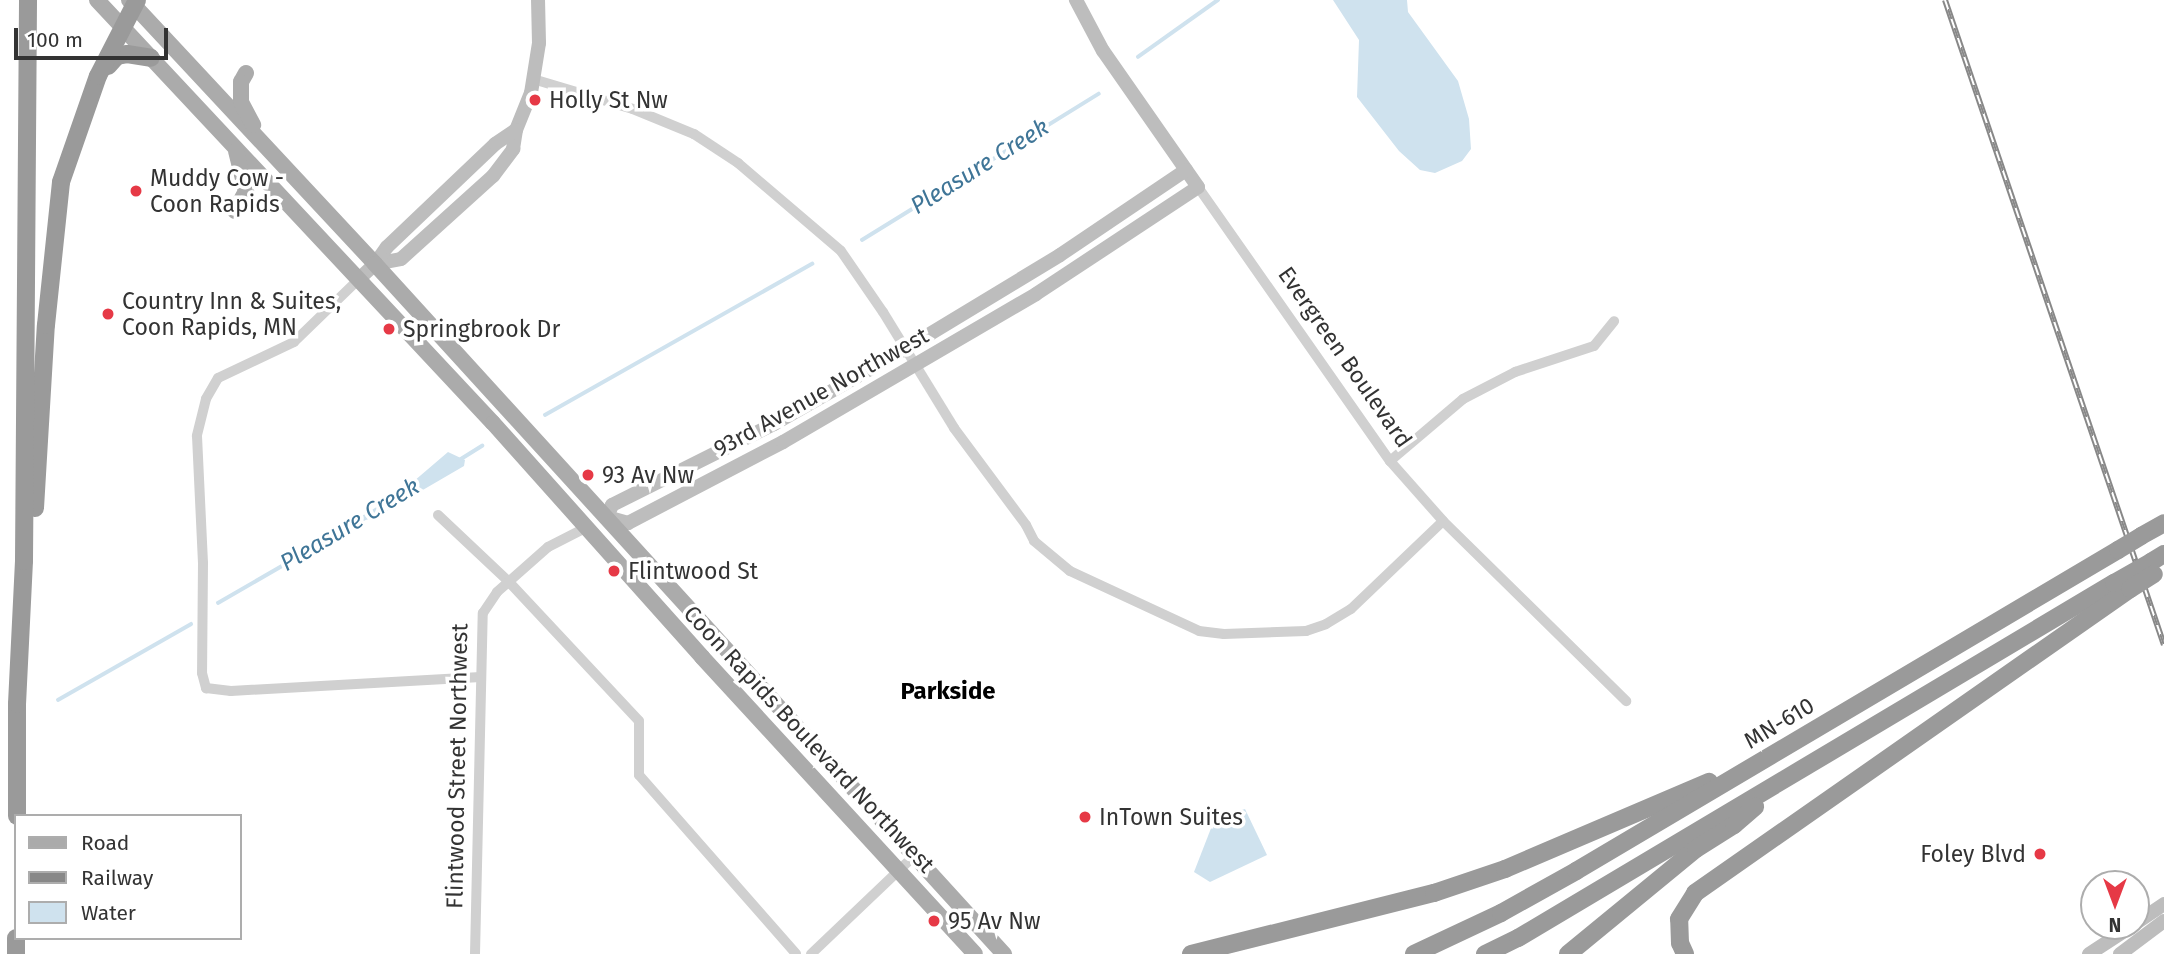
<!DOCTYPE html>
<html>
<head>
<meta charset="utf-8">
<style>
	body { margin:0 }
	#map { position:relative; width:2164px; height:954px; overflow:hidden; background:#fff; font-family:"Fira Sans",sans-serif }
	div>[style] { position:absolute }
	.water>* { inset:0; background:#cfe2ee }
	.stream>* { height:3.5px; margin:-1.75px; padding:0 1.75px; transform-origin:1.75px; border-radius:1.75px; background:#cfe2ee }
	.street>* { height:10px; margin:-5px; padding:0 5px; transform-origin:5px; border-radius:5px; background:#d0d0d0 }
	.secondary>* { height:14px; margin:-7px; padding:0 7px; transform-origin:7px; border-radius:7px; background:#bdbdbd }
	.primary>* { height:16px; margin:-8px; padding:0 8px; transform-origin:8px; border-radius:8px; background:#ababab }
	.highway>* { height:18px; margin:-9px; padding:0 9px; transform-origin:9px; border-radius:9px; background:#9a9a9a }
	.rail>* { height:6px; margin-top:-3px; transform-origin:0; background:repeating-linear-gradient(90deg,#fff 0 10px,#888 0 20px); box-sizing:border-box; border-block:2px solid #888 }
	.highway-bridge>* { height:18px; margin:-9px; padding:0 9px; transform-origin:9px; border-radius:9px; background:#9a9a9a }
	.dots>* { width:19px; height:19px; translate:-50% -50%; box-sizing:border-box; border:4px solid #fff; border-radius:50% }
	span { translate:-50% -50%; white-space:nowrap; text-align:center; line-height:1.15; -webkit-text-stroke:7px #fff; paint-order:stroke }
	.poi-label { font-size:23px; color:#333 }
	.left { translate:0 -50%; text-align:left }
	.right { translate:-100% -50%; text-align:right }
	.street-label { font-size:23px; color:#333 }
	.water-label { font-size:24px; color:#3f7597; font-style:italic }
	.neighbourhood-label { font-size:24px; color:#000; font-weight:700 }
	.legend { position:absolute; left:14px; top:814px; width:228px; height:126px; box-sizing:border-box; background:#fff; border:2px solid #adadad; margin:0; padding:9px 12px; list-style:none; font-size:21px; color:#333 }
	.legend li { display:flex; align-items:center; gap:14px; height:35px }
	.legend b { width:35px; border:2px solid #adadad }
	.north { position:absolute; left:2080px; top:870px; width:70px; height:70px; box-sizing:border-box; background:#fff; border:2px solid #adadad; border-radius:50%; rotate:180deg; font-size:19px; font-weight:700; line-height:28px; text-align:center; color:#333 }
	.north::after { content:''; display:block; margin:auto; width:24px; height:32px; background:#e63946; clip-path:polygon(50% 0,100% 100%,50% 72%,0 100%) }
	.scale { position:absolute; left:14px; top:28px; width:154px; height:32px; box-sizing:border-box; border:4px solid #333; border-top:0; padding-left:9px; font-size:21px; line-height:24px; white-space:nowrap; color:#333; -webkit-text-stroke:5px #fff; paint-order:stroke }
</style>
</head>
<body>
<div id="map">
	<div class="water">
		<i style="clip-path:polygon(1333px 0,1407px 0,1408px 12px,1458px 81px,1469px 119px,1471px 149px,1462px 161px,1435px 173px,1420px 170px,1399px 151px,1357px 97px,1359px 40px)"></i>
		<i style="clip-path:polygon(448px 452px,465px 460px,464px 466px,373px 519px,361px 520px,360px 517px,400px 493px)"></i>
		<i style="clip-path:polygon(1245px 809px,1267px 855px,1210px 882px,1194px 872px,1215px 818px)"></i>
	</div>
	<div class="stream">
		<i style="left:1138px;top:57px;width:98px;rotate:-35.5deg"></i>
		<i style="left:862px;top:240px;width:278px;rotate:-31.7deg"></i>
		<i style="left:545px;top:415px;width:307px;rotate:-29.5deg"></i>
		<i style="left:461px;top:459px;width:25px;rotate:-32deg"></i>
		<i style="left:218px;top:603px;width:170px;rotate:-30deg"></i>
		<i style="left:58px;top:700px;width:153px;rotate:-29.7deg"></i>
	</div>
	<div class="street">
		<i style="left:533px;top:79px;width:104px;rotate:16.7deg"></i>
		<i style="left:633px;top:109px;width:66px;rotate:22.3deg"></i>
		<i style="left:694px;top:134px;width:53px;rotate:33.4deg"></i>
		<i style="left:738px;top:163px;width:135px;rotate:40.5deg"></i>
		<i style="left:841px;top:251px;width:74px;rotate:55.5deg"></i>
		<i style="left:883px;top:312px;width:136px;rotate:58.5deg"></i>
		<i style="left:954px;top:428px;width:121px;rotate:53.4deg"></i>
		<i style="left:1026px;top:525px;width:18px;rotate:63deg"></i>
		<i style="left:1034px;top:541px;width:47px;rotate:39.8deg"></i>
		<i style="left:1070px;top:571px;width:142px;rotate:24.9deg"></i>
		<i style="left:1199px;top:631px;width:25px;rotate:7deg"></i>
		<i style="left:1224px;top:634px;width:82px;rotate:-2.1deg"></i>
		<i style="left:1306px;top:631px;width:21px;rotate:-19deg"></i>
		<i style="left:1326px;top:624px;width:29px;rotate:-31deg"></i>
		<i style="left:1351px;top:609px;width:127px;rotate:-43.7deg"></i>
		<i style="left:1198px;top:187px;width:335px;rotate:55deg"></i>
		<i style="left:1390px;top:461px;width:80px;rotate:48.5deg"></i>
		<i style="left:1443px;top:521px;width:257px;rotate:44.5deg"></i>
		<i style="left:360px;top:278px;width:92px;rotate:135.9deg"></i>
		<i style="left:294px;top:342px;width:84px;rotate:154.7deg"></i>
		<i style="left:218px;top:378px;width:24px;rotate:120deg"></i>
		<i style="left:206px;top:399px;width:38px;rotate:104deg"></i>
		<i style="left:197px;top:436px;width:127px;rotate:87.3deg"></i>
		<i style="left:203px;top:563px;width:110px;rotate:90.5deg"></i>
		<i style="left:202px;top:673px;width:16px;rotate:75deg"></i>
		<i style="left:206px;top:688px;width:25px;rotate:7deg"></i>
		<i style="left:231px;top:691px;width:250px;rotate:-3.2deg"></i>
		<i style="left:1390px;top:461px;width:96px;rotate:-40.3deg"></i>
		<i style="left:1463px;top:399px;width:59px;rotate:-27.4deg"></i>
		<i style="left:1515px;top:372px;width:83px;rotate:-18.2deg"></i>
		<i style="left:1594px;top:346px;width:32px;rotate:-51deg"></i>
		<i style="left:438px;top:515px;width:98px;rotate:43.3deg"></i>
		<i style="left:509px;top:582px;width:190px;rotate:46.9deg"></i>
		<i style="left:639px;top:721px;width:54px;rotate:90deg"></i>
		<i style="left:639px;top:775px;width:238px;rotate:48.7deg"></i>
		<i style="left:475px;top:954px;width:341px;rotate:-88.7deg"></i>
		<i style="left:483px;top:613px;width:25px;rotate:-56deg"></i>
		<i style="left:497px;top:592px;width:68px;rotate:-41.4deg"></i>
		<i style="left:548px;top:547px;width:44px;rotate:-27.1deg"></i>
		<i style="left:811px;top:954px;width:142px;rotate:-43.6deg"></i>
	</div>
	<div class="secondary">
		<i style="left:375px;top:264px;width:26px;rotate:-11deg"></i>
		<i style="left:401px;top:259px;width:124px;rotate:-42.1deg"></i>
		<i style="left:493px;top:176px;width:34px;rotate:-53deg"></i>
		<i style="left:513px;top:149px;width:19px;rotate:-81deg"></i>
		<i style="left:516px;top:130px;width:40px;rotate:-68deg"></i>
		<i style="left:531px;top:93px;width:51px;rotate:-80.9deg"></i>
		<i style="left:539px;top:43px;width:43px;rotate:-91.3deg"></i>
		<i style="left:360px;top:278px;width:21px;rotate:-43deg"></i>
		<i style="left:375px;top:264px;width:21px;rotate:-55deg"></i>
		<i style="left:387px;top:247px;width:149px;rotate:-43.6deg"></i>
		<i style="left:495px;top:144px;width:25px;rotate:-34deg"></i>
		<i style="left:607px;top:517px;width:22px;rotate:16deg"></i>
		<i style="left:628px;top:523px;width:175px;rotate:-27.6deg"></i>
		<i style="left:783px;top:442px;width:293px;rotate:-30.3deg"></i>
		<i style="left:1036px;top:294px;width:194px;rotate:-33.4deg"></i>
		<i style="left:1198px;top:187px;width:166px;rotate:-124.9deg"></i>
		<i style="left:1103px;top:51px;width:58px;rotate:-117.9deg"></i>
		<i style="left:607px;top:517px;width:13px;rotate:-67deg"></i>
		<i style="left:612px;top:505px;width:181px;rotate:-26.6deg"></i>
		<i style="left:774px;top:424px;width:151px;rotate:-29.8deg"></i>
		<i style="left:905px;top:349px;width:181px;rotate:-31.2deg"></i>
		<i style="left:1060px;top:255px;width:152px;rotate:-34deg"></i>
		<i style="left:2136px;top:923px;width:34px;rotate:-34deg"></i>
		<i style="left:2089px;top:954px;width:51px;rotate:-33.1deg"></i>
		<i style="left:2120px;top:954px;width:55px;rotate:-36.9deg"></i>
	</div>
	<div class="primary">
		<i style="left:97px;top:0;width:579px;rotate:46.89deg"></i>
		<i style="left:493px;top:423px;width:314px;rotate:48.2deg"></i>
		<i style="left:702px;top:657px;width:403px;rotate:47.4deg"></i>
		<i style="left:129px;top:0;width:361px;rotate:47deg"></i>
		<i style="left:375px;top:264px;width:934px;rotate:47.65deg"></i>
		<i style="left:246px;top:73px;width:10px;rotate:119deg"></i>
		<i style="left:241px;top:82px;width:20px;rotate:90deg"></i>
		<i style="left:241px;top:102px;width:26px;rotate:62deg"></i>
		<i style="left:235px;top:211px;width:23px;rotate:-61deg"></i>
		<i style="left:246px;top:191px;width:41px;rotate:-104deg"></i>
	</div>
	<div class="highway">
		<i style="left:108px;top:66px;width:13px;rotate:-48deg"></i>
		<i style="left:117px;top:56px;width:10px;rotate:-11deg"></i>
		<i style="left:127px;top:54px;width:24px;rotate:9deg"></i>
		<i style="left:35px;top:508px;width:183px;rotate:-86.6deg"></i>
		<i style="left:46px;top:325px;width:144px;rotate:-84deg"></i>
		<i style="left:61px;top:182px;width:112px;rotate:-70.8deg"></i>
		<i style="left:98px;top:76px;width:85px;rotate:-62.8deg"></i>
		<i style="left:2141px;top:536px;width:26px;rotate:-29deg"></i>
		<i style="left:2151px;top:562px;width:15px;rotate:-32deg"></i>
		<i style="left:17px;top:816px;width:112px;rotate:-90deg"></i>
		<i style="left:17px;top:704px;width:143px;rotate:-87.2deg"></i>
		<i style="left:24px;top:561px;width:561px;rotate:-89.59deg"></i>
		<i style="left:16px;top:954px;width:16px;rotate:-90deg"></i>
		<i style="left:1191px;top:954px;width:251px;rotate:-14.1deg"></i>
		<i style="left:1434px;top:893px;width:75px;rotate:-18.7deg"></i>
		<i style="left:1505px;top:869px;width:222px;rotate:-23.1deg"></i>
		<i style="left:1414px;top:954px;width:96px;rotate:-25.2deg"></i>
		<i style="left:1501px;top:913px;width:86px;rotate:-29.2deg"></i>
		<i style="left:1576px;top:871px;width:630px;rotate:-30.64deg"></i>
		<i style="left:1485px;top:954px;width:37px;rotate:-26deg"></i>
		<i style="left:1518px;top:938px;width:694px;rotate:-30.78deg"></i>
		<i style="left:1568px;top:954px;width:166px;rotate:-39.4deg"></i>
		<i style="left:1696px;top:849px;width:45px;rotate:-32.3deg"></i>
		<i style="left:1734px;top:825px;width:28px;rotate:-41deg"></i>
		<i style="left:1685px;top:954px;width:12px;rotate:-114deg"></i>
		<i style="left:1680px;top:943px;width:24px;rotate:-92deg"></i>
		<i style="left:1679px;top:919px;width:31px;rotate:-58deg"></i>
		<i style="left:1695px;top:893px;width:531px;rotate:-34.95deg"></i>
	</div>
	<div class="rail">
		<i style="left:1945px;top:0;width:681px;rotate:71.25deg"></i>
	</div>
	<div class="highway-bridge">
		<i style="left:2118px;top:550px;width:27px;rotate:-31deg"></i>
		<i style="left:2114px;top:583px;width:43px;rotate:-29.6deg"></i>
		<i style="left:2130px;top:589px;width:28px;rotate:-32deg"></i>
	</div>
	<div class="dots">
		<i style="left:535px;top:100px;background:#e63946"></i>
		<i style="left:136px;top:191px;background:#e63946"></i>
		<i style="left:108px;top:314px;background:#e63946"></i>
		<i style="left:389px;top:329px;background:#e63946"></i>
		<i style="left:588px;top:475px;background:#e63946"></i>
		<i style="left:614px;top:571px;background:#e63946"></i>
		<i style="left:1085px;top:817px;background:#e63946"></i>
		<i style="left:2040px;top:854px;background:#e63946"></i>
		<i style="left:934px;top:921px;background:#e63946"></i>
	</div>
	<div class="poi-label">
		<span class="left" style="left:549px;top:100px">Holly St Nw</span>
		<span class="left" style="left:150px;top:191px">Muddy Cow -<br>Coon Rapids</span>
		<span class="left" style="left:122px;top:314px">Country Inn &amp; Suites,<br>Coon Rapids, MN</span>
		<span class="left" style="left:403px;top:329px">Springbrook Dr</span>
		<span class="left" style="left:602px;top:475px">93 Av Nw</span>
		<span class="left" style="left:628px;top:571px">Flintwood St</span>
		<span class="left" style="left:1099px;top:817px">InTown Suites</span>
		<span class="right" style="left:2026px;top:854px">Foley Blvd</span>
		<span class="left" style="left:948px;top:921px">95 Av Nw</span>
	</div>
	<div class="street-label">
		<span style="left:1345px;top:357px;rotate:55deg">Evergreen Boulevard</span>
		<span style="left:821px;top:392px;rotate:-29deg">93rd Avenue Northwest</span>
		<span style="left:1779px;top:723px;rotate:-31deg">MN-610</span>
		<span style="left:809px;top:739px;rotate:47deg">Coon Rapids Boulevard Northwest</span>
		<span style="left:457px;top:766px;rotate:-89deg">Flintwood Street Northwest</span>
	</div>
	<div class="water-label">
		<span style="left:980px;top:167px;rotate:-32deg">Pleasure Creek</span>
		<span style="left:350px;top:525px;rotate:-31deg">Pleasure Creek</span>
	</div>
	<div class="neighbourhood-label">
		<span style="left:948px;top:692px">Parkside</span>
	</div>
	<ul class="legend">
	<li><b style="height:9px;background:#ababab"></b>Road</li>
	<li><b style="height:9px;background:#888"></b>Railway</li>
	<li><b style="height:19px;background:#cfe2ee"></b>Water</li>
	</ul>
	<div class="north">N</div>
	<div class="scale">100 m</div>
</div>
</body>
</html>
